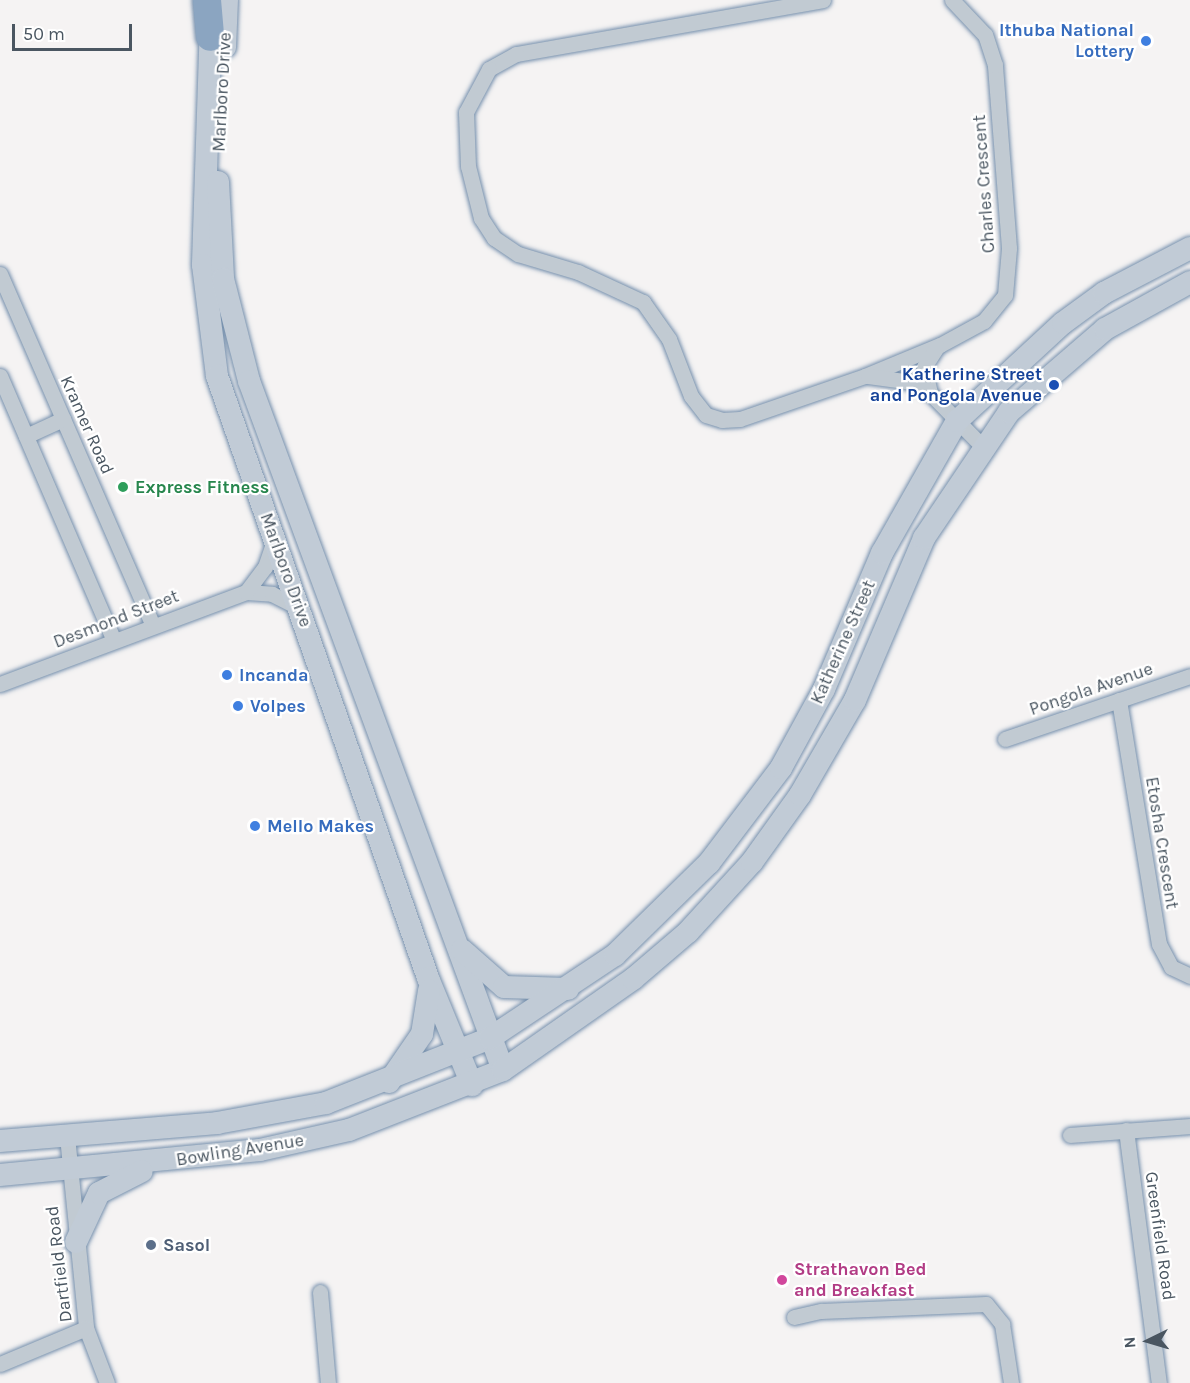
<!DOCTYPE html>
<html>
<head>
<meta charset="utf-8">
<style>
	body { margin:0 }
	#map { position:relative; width:1190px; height:1383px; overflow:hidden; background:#f5f3f3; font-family:Karla,sans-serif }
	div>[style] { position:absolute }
	.roads { filter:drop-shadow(0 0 2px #7690ad) drop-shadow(0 0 2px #7690ad) }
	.minor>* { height:15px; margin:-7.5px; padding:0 7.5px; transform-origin:7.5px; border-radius:7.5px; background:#c1cad2 }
	.secondary>* { height:22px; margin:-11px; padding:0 11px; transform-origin:11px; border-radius:11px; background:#c1cbd6 }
	.motorway>* { height:28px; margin:-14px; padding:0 14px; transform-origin:14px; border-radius:14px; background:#8ba5c1 }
	.dots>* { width:16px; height:16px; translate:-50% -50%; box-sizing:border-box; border:3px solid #fff; border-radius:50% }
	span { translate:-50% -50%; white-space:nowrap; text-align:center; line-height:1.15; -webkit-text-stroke:4.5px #fff; paint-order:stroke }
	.shop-label { font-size:18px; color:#366cbe; font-weight:700 }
	.right { translate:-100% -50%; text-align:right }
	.left { translate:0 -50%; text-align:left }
	.street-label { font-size:18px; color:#4a5661 }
	.transit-label { font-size:18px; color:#164399; font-weight:700 }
	.leisure-label { font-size:18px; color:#27864d; font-weight:700 }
	.service-label { font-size:18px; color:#4e5e75; font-weight:700 }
	.hotel-label { font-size:18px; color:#b23c85; font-weight:700 }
	.north { position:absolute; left:1118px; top:1311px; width:60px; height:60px; -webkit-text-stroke:4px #fff; paint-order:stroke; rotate:265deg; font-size:16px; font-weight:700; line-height:24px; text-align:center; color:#4a5661 }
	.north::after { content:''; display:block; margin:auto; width:21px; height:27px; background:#4a5661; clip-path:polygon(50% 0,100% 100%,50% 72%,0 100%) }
	.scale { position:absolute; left:12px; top:24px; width:120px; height:27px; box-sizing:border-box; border:3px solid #4a5661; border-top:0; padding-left:8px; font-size:18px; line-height:21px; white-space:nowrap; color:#4a5661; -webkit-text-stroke:4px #fff; paint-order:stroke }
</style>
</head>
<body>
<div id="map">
	<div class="roads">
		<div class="minor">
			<i style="left:823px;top:0;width:312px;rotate:170deg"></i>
			<i style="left:516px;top:54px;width:31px;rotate:151deg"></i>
			<i style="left:489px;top:69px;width:49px;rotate:118.1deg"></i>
			<i style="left:466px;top:112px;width:54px;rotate:87.9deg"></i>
			<i style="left:468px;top:166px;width:54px;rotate:76deg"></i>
			<i style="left:481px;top:218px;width:24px;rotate:57deg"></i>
			<i style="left:494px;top:238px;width:29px;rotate:34deg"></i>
			<i style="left:518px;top:254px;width:63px;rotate:16.7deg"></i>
			<i style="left:578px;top:272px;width:72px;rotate:24.8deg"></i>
			<i style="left:643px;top:302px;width:45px;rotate:54.9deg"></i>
			<i style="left:669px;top:339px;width:61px;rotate:68.9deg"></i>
			<i style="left:691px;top:396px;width:24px;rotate:52deg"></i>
			<i style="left:706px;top:415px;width:17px;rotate:17deg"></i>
			<i style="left:722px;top:420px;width:18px;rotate:-3deg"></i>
			<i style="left:740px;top:419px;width:132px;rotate:-19deg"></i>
			<i style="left:865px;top:376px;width:81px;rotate:-22.5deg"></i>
			<i style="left:940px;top:345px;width:50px;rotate:-28.6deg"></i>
			<i style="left:984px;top:321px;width:33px;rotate:-51deg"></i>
			<i style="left:1005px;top:295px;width:47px;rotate:-85.1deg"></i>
			<i style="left:1009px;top:248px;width:184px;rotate:-94.4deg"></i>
			<i style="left:995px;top:65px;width:32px;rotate:-108deg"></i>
			<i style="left:985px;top:35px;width:48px;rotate:-133.3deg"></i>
			<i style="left:0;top:274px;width:382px;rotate:66.5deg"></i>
			<i style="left:937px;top:347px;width:24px;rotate:123deg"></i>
			<i style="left:924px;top:367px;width:27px;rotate:77deg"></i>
			<i style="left:930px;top:393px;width:74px;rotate:45.5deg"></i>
			<i style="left:0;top:376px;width:285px;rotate:66.7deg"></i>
			<i style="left:868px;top:376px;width:43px;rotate:7.9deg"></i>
			<i style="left:911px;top:382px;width:22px;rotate:30deg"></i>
			<i style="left:26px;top:436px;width:41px;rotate:-24.7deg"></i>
			<i style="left:246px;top:592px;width:26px;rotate:4deg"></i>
			<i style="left:272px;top:594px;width:30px;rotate:27deg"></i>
			<i style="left:0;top:684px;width:263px;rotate:-20.5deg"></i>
			<i style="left:246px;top:592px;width:31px;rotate:-53deg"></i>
			<i style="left:265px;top:567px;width:28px;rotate:-71deg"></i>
			<i style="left:1119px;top:700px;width:247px;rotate:80.7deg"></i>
			<i style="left:1159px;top:944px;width:26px;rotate:62deg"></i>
			<i style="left:1171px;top:967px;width:21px;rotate:25deg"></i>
			<i style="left:1005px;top:739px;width:195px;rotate:-18.8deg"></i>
			<i style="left:1126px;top:1130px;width:255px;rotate:82.6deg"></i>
			<i style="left:1070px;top:1135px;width:120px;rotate:-4.3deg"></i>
			<i style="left:67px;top:1136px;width:193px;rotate:84.3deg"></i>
			<i style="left:86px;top:1328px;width:59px;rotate:69.1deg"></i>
			<i style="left:320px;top:1292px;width:91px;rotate:85deg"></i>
			<i style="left:794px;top:1317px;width:28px;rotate:-13deg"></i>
			<i style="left:821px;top:1311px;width:165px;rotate:-2.4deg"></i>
			<i style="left:986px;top:1304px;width:26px;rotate:51deg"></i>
			<i style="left:1002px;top:1324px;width:60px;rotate:81.3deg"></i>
			<i style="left:0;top:1364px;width:93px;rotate:-22.7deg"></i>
		</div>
		<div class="secondary">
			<i style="left:211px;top:22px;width:243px;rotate:91.9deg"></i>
			<i style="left:203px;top:265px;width:112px;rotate:82.8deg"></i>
			<i style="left:217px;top:376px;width:638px;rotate:70.68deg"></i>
			<i style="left:428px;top:978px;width:116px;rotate:67.6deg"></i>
			<i style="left:225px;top:47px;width:47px;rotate:-87.6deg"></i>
			<i style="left:218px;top:182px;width:97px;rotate:87deg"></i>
			<i style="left:223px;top:279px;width:105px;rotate:75.7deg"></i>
			<i style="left:249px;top:381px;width:734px;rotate:69.76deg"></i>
			<i style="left:462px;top:950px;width:56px;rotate:41.4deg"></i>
			<i style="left:504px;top:987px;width:64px;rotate:1.8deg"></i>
			<i style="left:389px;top:1082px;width:58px;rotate:-55.5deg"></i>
			<i style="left:422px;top:1034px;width:44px;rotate:-80.8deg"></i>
			<i style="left:0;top:1141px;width:218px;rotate:-4.7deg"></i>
			<i style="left:217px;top:1123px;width:111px;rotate:-10.4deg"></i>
			<i style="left:326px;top:1103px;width:176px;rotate:-21.6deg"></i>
			<i style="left:490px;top:1038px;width:150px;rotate:-33.6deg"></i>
			<i style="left:615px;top:955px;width:132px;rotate:-44.4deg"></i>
			<i style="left:709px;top:863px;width:119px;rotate:-52.8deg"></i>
			<i style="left:781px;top:768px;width:90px;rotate:-61.4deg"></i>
			<i style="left:824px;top:689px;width:148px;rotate:-66.9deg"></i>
			<i style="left:882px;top:553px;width:152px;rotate:-60.4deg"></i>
			<i style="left:957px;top:421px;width:144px;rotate:-42.8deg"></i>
			<i style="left:1063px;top:323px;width:51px;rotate:-36.2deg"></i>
			<i style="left:1104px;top:293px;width:97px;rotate:-27.6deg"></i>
			<i style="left:0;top:1175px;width:261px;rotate:-5.5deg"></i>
			<i style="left:260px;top:1150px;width:91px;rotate:-12.7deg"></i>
			<i style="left:349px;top:1130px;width:165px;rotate:-21.3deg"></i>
			<i style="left:503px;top:1070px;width:159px;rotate:-35deg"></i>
			<i style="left:633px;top:979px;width:72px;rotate:-40.5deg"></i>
			<i style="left:688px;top:932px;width:95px;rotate:-47.6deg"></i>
			<i style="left:752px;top:862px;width:82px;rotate:-54.4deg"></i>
			<i style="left:800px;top:795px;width:110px;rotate:-59.9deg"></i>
			<i style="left:855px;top:700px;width:176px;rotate:-66.9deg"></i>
			<i style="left:924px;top:538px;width:152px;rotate:-56deg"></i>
			<i style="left:1009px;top:412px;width:127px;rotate:-40.8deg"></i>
			<i style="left:1105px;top:329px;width:97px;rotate:-28.9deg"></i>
			<i style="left:76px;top:1242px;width:54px;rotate:-64.9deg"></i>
			<i style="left:99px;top:1193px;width:48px;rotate:-27.1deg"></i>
		</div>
		<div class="motorway">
			<i style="left:207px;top:0;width:37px;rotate:85deg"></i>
		</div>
	</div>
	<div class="dots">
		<i style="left:1146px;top:41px;background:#3f7fe0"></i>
		<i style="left:1054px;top:385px;background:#1a4fb4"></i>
		<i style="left:123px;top:487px;background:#2e9e5b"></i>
		<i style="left:227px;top:675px;background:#3f7fe0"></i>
		<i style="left:238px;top:706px;background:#3f7fe0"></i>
		<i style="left:255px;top:826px;background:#3f7fe0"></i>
		<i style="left:151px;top:1245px;background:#5c6f8a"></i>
		<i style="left:782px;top:1280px;background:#d1479c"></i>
	</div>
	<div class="shop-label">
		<span class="right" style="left:1134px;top:41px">Ithuba National<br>Lottery</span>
		<span class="left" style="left:239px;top:675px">Incanda</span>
		<span class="left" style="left:250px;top:706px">Volpes</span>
		<span class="left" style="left:267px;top:826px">Mello Makes</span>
	</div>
	<div class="street-label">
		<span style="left:222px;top:92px;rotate:-87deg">Marlboro Drive</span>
		<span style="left:984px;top:184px;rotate:-94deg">Charles Crescent</span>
		<span style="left:87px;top:425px;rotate:66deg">Kramer Road</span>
		<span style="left:286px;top:570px;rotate:70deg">Marlboro Drive</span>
		<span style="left:116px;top:619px;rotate:-21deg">Desmond Street</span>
		<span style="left:843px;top:642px;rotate:-66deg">Katherine Street</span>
		<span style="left:1091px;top:689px;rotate:-19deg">Pongola Avenue</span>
		<span style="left:1162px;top:843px;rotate:81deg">Etosha Crescent</span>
		<span style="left:240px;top:1150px;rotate:-9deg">Bowling Avenue</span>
		<span style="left:1160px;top:1236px;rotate:82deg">Greenfield Road</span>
		<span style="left:59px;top:1264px;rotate:-97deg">Dartfield Road</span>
	</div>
	<div class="transit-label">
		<span class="right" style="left:1042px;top:385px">Katherine Street<br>and Pongola Avenue</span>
	</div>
	<div class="leisure-label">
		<span class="left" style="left:135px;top:487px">Express Fitness</span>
	</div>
	<div class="service-label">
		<span class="left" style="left:163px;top:1245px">Sasol</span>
	</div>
	<div class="hotel-label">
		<span class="left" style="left:794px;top:1280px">Strathavon Bed<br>and Breakfast</span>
	</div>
	<div class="north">N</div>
	<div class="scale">50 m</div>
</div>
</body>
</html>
